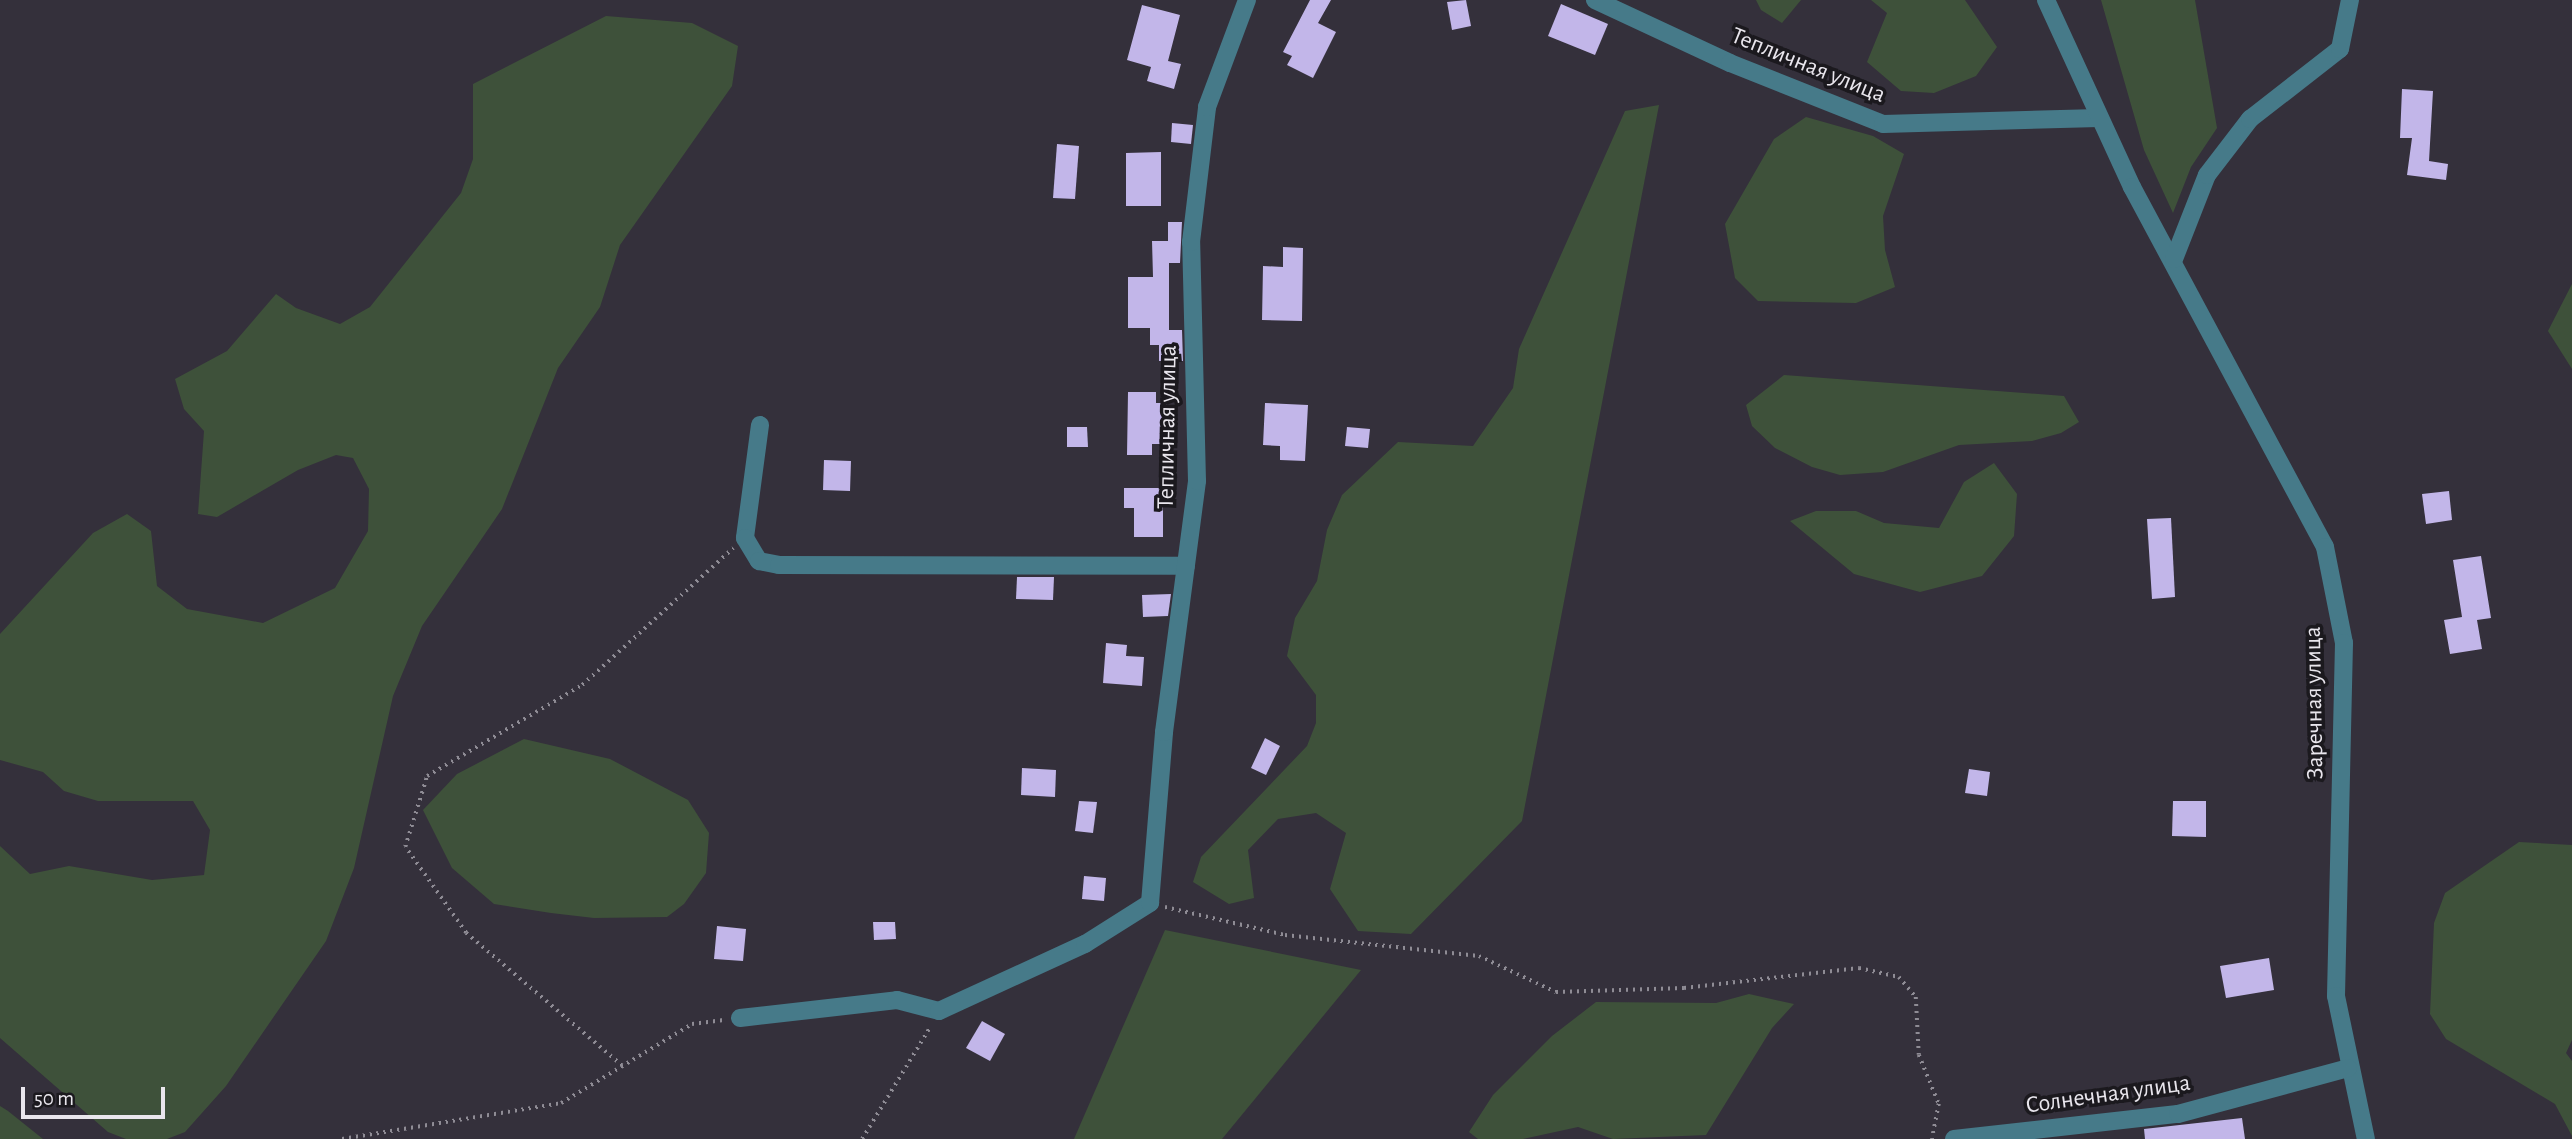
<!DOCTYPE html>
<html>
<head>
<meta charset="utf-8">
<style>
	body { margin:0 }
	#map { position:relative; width:2572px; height:1139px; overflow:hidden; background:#34303b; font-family:"Alegreya Sans",sans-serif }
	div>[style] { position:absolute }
	.green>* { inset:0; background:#3e513a }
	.building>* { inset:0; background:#c2b6e9 }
	.path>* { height:3.5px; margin-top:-1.75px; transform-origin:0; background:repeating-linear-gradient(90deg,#8f8c95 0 2px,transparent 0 7px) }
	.minor>* { height:18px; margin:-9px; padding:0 9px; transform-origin:9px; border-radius:9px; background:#467a89 }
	span { translate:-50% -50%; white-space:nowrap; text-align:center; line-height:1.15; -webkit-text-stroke:7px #1b191e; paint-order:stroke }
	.street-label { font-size:24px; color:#e9e6ed }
	.scale { position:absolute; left:21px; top:1087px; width:144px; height:32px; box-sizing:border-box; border:4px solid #e9e6ed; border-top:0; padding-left:9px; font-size:21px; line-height:24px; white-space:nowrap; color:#e9e6ed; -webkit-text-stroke:5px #1b191e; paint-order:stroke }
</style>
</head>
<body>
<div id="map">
	<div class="green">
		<i style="clip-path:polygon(1756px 0,1801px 0,1782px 23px,1761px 10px)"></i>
		<i style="clip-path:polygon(1871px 0,1965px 0,1997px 47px,1976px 76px,1934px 93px,1901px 91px,1867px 62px,1887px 13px)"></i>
		<i style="clip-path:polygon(2101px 0,2195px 0,2217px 128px,2191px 167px,2173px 213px,2144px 150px)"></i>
		<i style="clip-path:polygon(606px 16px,692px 23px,738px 46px,732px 86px,620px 245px,600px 307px,558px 368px,502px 509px,422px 626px,393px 696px,354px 868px,326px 941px,226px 1086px,185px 1132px,167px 1139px,126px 1139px,108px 1132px,0 1038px,0 846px,30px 874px,69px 866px,152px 880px,204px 875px,210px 830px,193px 801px,98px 801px,64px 791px,43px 772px,0 760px,0 634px,93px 533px,127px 514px,151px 531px,157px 586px,187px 609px,263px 623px,335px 588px,368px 531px,369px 489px,353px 458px,336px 455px,298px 470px,217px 517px,198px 514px,204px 431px,184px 409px,175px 379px,227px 351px,276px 294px,296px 308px,340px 324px,370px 307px,461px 193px,473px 159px,473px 84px)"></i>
		<i style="clip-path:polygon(1659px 105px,1522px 821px,1411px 934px,1358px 931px,1330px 889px,1346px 833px,1316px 813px,1278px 819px,1248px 850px,1254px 898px,1229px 904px,1193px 882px,1201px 857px,1307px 746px,1316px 723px,1316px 695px,1287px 656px,1295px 618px,1317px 581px,1327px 530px,1342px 495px,1398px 442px,1473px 446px,1513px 388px,1519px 349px,1625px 111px)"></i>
		<i style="clip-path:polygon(1806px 117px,1873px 136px,1904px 154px,1883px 216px,1885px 250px,1895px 287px,1856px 303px,1758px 301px,1735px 278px,1725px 224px,1774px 139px)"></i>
		<i style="clip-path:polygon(2572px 284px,2572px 369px,2548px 331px)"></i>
		<i style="clip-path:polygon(1784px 375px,2064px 396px,2079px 422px,2061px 433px,2032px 441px,1959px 445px,1883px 472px,1840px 475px,1812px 467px,1775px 448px,1752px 426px,1746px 405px)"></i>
		<i style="clip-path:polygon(1994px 463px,2017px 494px,2014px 536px,1982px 576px,1920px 592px,1854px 574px,1790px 521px,1816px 511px,1856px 511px,1884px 523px,1939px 528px,1964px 482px)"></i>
		<i style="clip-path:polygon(524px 739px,610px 759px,688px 800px,709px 833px,706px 873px,684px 904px,667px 917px,594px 918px,551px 913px,494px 904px,452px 868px,423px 810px,457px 774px)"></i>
		<i style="clip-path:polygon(2519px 842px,2572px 845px,2572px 1040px,2566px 1053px,2572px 1061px,2572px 1136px,2555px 1104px,2446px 1039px,2430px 1014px,2434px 923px,2445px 893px)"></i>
		<i style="clip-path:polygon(1165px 930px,1361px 970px,1222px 1139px,1074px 1139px)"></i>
		<i style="clip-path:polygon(1749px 994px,1794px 1004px,1772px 1028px,1706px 1135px,1613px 1139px,1578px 1127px,1523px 1139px,1478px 1139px,1469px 1132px,1493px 1095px,1552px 1036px,1596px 1002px,1716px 1003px)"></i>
		<i style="clip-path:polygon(0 1106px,8px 1111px,43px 1139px,0 1139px)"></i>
	</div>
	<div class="building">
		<i style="clip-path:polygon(1310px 0,1331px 0,1318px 23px,1336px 32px,1313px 78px,1287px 65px,1292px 56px,1283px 52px)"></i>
		<i style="clip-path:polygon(1466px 0,1471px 26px,1452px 30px,1447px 2px)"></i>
		<i style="clip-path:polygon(1561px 4px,1608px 24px,1595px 55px,1548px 36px)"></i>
		<i style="clip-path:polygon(1142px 5px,1180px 15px,1168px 61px,1181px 64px,1174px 89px,1147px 81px,1151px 67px,1127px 60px)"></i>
		<i style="clip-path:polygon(2402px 89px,2433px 91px,2429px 161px,2448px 164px,2446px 180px,2407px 175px,2412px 138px,2400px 138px)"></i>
		<i style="clip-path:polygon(1172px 123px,1193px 125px,1191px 144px,1171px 142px)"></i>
		<i style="clip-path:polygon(1057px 144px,1079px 146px,1075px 199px,1053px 198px)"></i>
		<i style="clip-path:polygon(1161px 152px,1161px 206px,1126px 206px,1126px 153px)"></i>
		<i style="clip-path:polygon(1168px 222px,1182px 222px,1180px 263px,1169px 263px,1169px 330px,1182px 330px,1183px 361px,1159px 361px,1159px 345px,1150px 345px,1150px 328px,1128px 328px,1128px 277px,1153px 277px,1152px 241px,1168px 241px)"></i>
		<i style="clip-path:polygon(1283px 247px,1303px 248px,1302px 321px,1262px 320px,1263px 266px,1283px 267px)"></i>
		<i style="clip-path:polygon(1128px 392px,1156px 392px,1156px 403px,1167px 403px,1167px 444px,1152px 444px,1152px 455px,1127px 455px)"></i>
		<i style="clip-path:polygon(1265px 403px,1308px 405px,1305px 461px,1280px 460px,1280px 446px,1263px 445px)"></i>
		<i style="clip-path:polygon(1067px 427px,1087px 427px,1088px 447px,1067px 447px)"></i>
		<i style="clip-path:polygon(1347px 427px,1370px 429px,1368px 448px,1345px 446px)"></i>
		<i style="clip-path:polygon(824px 460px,851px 461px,850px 491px,823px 490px)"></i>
		<i style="clip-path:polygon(1124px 488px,1163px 488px,1163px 537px,1134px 537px,1134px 508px,1124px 508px)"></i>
		<i style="clip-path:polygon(2449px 491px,2452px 520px,2426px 524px,2422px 494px)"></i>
		<i style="clip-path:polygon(2171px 518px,2175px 597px,2152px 599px,2147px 519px)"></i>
		<i style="clip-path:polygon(2481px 556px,2491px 618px,2477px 620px,2482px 649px,2450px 654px,2444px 620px,2462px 617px,2453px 560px)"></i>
		<i style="clip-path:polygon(1017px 577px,1054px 577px,1053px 600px,1016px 599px)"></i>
		<i style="clip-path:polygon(1171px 594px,1168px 616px,1143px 617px,1142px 595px)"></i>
		<i style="clip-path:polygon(1106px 643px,1127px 645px,1126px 656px,1144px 657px,1142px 686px,1103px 683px)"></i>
		<i style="clip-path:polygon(1265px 738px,1280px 746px,1266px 775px,1251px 768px)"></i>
		<i style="clip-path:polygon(1022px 768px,1056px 770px,1055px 797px,1021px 795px)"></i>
		<i style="clip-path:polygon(1969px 769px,1990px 772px,1987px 796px,1965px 793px)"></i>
		<i style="clip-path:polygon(1079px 801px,1097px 802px,1093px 833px,1075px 831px)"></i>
		<i style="clip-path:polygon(2173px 801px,2206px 801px,2206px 837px,2172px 836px)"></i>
		<i style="clip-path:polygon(1084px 876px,1106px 878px,1104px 901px,1082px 899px)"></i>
		<i style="clip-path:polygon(873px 922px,895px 922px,896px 939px,874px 940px)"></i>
		<i style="clip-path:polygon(717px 926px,746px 929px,743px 961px,714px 959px)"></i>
		<i style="clip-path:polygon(2269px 958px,2274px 990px,2226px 998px,2220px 966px)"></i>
		<i style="clip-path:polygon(982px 1021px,1005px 1034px,990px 1061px,966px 1048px)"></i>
		<i style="clip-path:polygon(2242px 1118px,2245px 1139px,2145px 1139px,2144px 1129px)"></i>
	</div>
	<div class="path">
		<i style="left:1165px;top:907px;width:123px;rotate:13.1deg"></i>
		<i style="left:1285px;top:935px;width:195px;rotate:6.2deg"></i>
		<i style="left:1479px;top:956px;width:85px;rotate:25.1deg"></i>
		<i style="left:1556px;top:992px;width:128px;rotate:-1.8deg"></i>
		<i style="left:1684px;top:988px;width:176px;rotate:-6.5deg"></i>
		<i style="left:1859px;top:968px;width:41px;rotate:12.7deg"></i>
		<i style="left:1899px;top:977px;width:26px;rotate:50deg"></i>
		<i style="left:1916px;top:997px;width:58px;rotate:87deg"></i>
		<i style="left:1919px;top:1055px;width:53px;rotate:67.8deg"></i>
		<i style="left:1939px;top:1104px;width:36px;rotate:101deg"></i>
		<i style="left:622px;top:1066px;width:205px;rotate:-139.6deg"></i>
		<i style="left:466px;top:933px;width:105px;rotate:-125.3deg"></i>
		<i style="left:405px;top:847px;width:74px;rotate:-72.8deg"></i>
		<i style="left:427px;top:776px;width:180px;rotate:-30.4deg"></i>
		<i style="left:582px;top:685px;width:204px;rotate:-42.2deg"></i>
		<i style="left:342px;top:1139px;width:222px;rotate:-9.3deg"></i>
		<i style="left:561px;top:1103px;width:153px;rotate:-31.1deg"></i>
		<i style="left:692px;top:1024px;width:32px;rotate:-7deg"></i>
		<i style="left:862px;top:1139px;width:131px;rotate:-58.7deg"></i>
	</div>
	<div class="minor">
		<i style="left:1595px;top:0;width:149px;rotate:25deg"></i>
		<i style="left:1730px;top:63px;width:165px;rotate:21.7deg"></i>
		<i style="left:1883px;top:124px;width:216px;rotate:-1.6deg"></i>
		<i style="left:2046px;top:0;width:206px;rotate:65.3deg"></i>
		<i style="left:2132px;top:187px;width:408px;rotate:61.8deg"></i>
		<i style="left:2325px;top:547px;width:98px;rotate:78.8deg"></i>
		<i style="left:2344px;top:643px;width:353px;rotate:91.3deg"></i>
		<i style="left:2336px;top:996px;width:146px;rotate:78.2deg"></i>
		<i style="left:2174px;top:259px;width:90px;rotate:-68.6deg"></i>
		<i style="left:2207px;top:175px;width:71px;rotate:-52.5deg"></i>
		<i style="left:2250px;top:119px;width:114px;rotate:-37.9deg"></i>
		<i style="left:2340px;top:49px;width:50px;rotate:-78.5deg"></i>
		<i style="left:760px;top:425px;width:114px;rotate:97.6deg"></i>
		<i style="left:745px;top:538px;width:27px;rotate:59deg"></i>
		<i style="left:759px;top:561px;width:20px;rotate:11deg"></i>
		<i style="left:779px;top:565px;width:407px;rotate:0.1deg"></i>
		<i style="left:740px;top:1018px;width:158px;rotate:-6.5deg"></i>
		<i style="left:897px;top:1000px;width:43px;rotate:14.7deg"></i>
		<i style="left:939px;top:1011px;width:161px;rotate:-24.7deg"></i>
		<i style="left:1085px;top:944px;width:77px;rotate:-32.2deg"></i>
		<i style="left:1150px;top:903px;width:172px;rotate:-85.3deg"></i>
		<i style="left:1164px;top:732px;width:253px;rotate:-82.5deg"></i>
		<i style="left:1197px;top:481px;width:239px;rotate:-91.4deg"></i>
		<i style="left:1191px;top:242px;width:136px;rotate:-83.2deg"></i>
		<i style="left:1207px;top:107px;width:114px;rotate:-69.5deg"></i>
		<i style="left:1954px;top:1139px;width:225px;rotate:-6.4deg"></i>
		<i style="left:2178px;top:1114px;width:176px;rotate:-15.1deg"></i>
	</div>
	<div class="street-label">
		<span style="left:1808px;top:66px;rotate:22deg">Тепличная улица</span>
		<span style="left:1168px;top:427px;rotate:-89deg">Тепличная улица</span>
		<span style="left:2315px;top:703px;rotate:-91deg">Заречная улица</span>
		<span style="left:2108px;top:1095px;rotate:-8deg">Солнечная улица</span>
	</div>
	<div class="scale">50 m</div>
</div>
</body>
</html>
